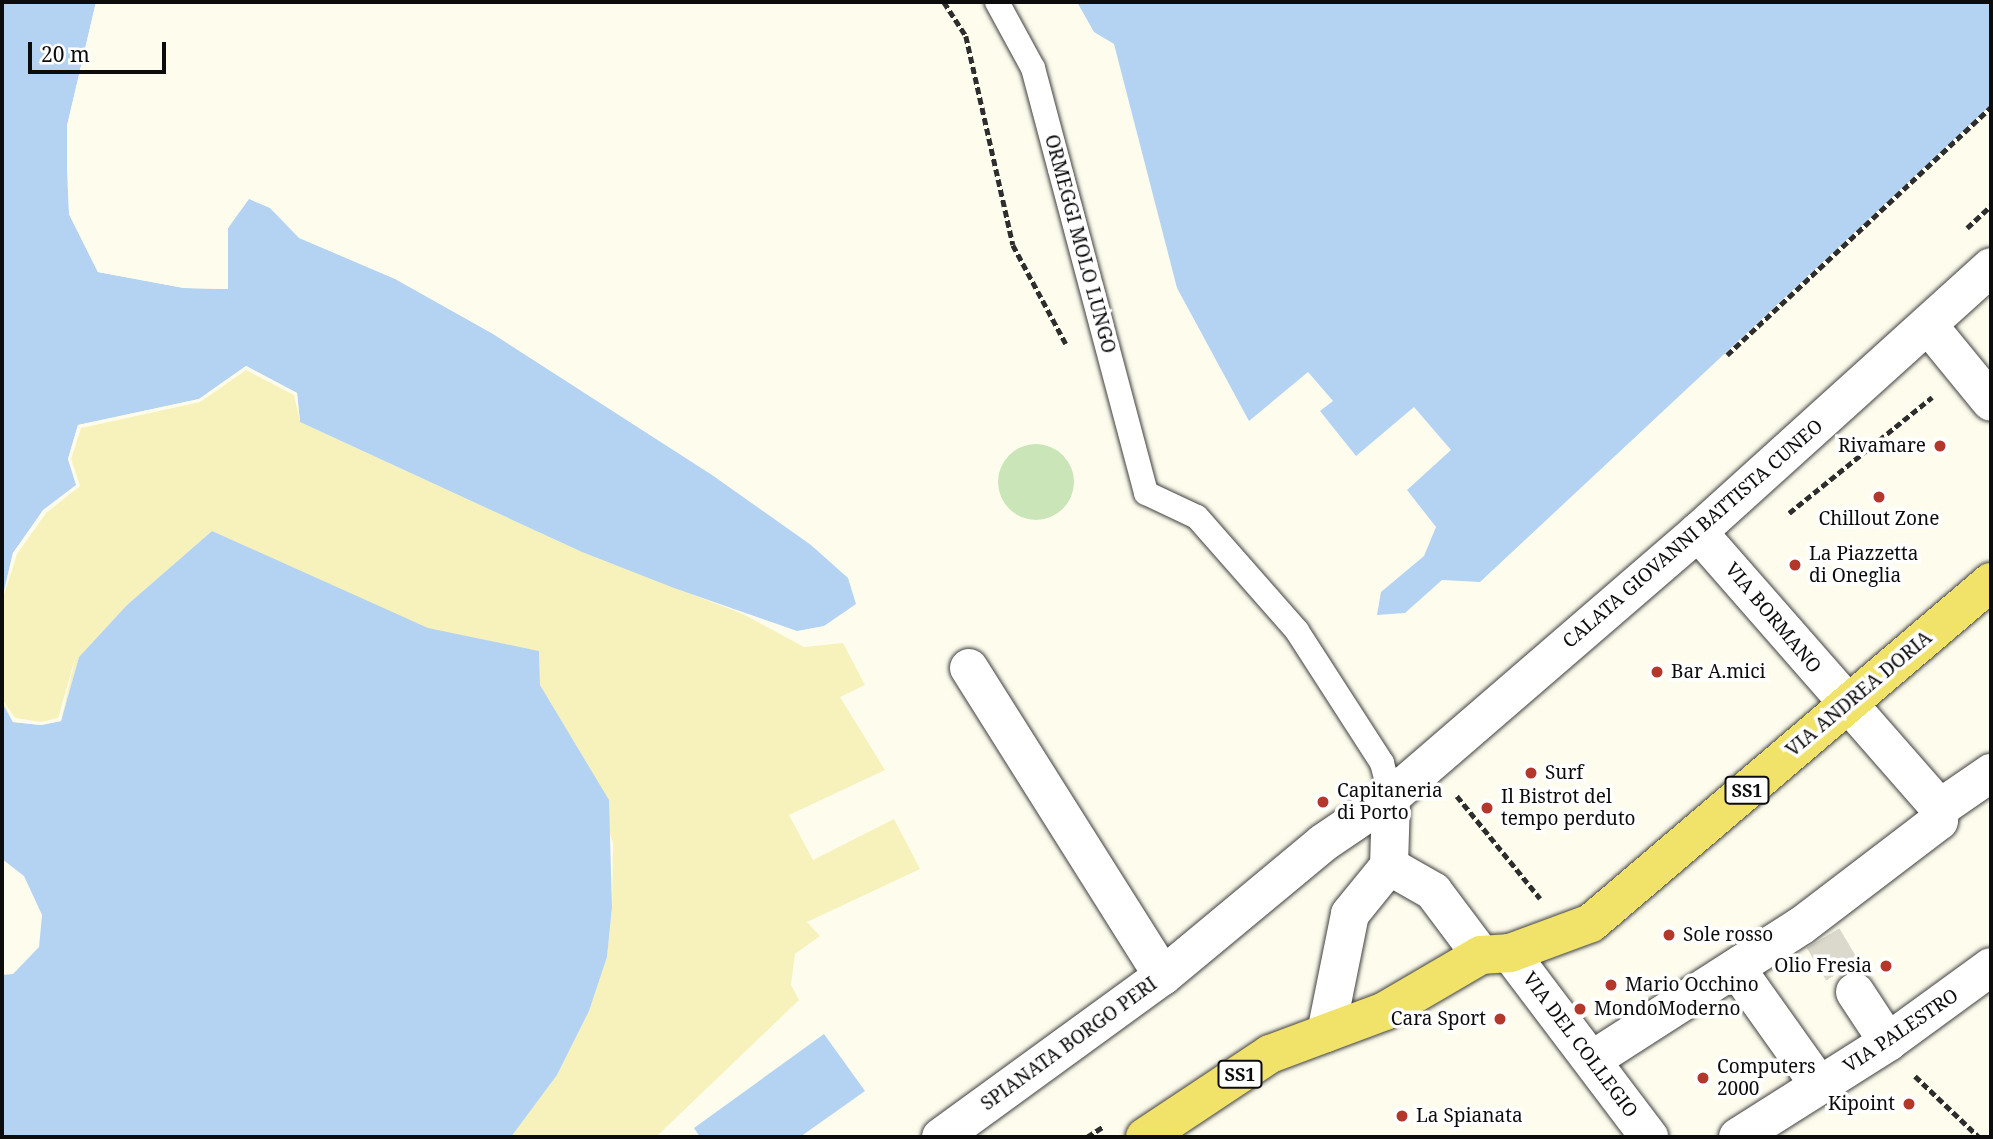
<!DOCTYPE html>
<html>
<head>
<meta charset="utf-8">
<style>
	body { margin:0 }
	#map { position:relative; width:1993px; height:1139px; overflow:hidden; background:#fefded; font-family:"Noto Serif",serif }
	div>[style] { position:absolute }
	.green>* { inset:0; background:#cae6b8 }
	.round { border-radius:50% }
	.sand>* { inset:0; background:#f7f2bc }
	.water>* { inset:0; background:#b4d3f2 }
	.pier>* { inset:0; background:#fefded }
	.street-tunnel>* { height:38px; margin-top:-19px; transform-origin:0; background:repeating-linear-gradient(90deg,#dad9cb 0 38px,transparent 0 57px) }
	.path>* { height:4.5px; margin-top:-2.25px; transform-origin:0; background:repeating-linear-gradient(90deg,#2e2e2e 0 7px,transparent 0 10.5px) }
	.roads { filter:drop-shadow(0 0 2px #3f3f3f) drop-shadow(0 0 2px #3f3f3f) }
	.lane>* { height:24px; margin:-12px; padding:0 12px; transform-origin:12px; border-radius:12px; background:#fff }
	.street>* { height:38px; margin:-19px; padding:0 19px; transform-origin:19px; border-radius:19px; background:#fff }
	.primary>* { height:38px; margin:-19px; padding:0 19px; transform-origin:19px; border-radius:19px; background:#f1e26a }
	.dots>* { width:19px; height:19px; translate:-50% -50%; box-sizing:border-box; border:4px solid #fff; border-radius:50% }
	span { translate:-50% -50%; white-space:nowrap; text-align:center; line-height:1.15; -webkit-text-stroke:7px #fff; paint-order:stroke }
	.shield-label span { padding:2px 5px; background:#fff; border:2px solid; border-radius:5px; -webkit-text-stroke-width:0 }
	.shield-label { font-size:18px; color:#0c0c0c; font-weight:700 }
	.street-label { font-size:19px; color:#0c0c0c }
	.poi-label { font-size:19px; color:#0c0c0c }
	.right { translate:-100% -50%; text-align:right }
	.left { translate:0 -50%; text-align:left }
	.frame { position:absolute; inset:0; border:4px solid #0c0c0c; pointer-events:none }
	.scale { position:absolute; left:28px; top:42px; width:138px; height:32px; box-sizing:border-box; border:4px solid #0c0c0c; border-top:0; padding-left:9px; font-size:21px; line-height:24px; white-space:nowrap; color:#0c0c0c; -webkit-text-stroke:5px #fff; paint-order:stroke }
</style>
</head>
<body>
<div id="map">
	<div class="green">
		<i class="round" style="left:998px;top:444px;width:76px;height:76px"></i>
	</div>
	<div class="sand">
		<i style="clip-path:polygon(246px 366px,297px 393px,300px 422px,582px 552px,743px 614px,804px 647px,843px 643px,865px 685px,840px 697px,885px 770px,789px 815px,813px 860px,894px 819px,920px 869px,807px 922px,820px 936px,795px 954px,791px 985px,799px 1000px,656px 1137px,511px 1137px,557px 1075px,589px 1011px,607px 957px,612px 907px,613px 843px,585px 760px,540px 685px,539px 651px,428px 629px,212px 531px,127px 605px,79px 657px,61px 721px,41px 725px,13px 722px,2px 703px,2px 598px,13px 553px,68px 459px,78px 425px)"></i>
	</div>
	<div class="water">
		<i style="clip-path:polygon(2px 2px,96px 2px,67px 126px,67px 170px,69px 214px,98px 272px,184px 288px,228px 289px,228px 228px,249px 199px,270px 208px,299px 238px,395px 279px,493px 334px,712px 475px,811px 545px,848px 578px,856px 604px,824px 626px,797px 631px,674px 588px,582px 552px,300px 422px,297px 393px,246px 366px,199px 399px,78px 425px,68px 459px,77px 485px,43px 511px,13px 553px,2px 598px)"></i>
		<i style="clip-path:polygon(1077px 2px,1991px 2px,1991px 105px,1480px 582px,1442px 580px,1405px 613px,1377px 615px,1381px 592px,1424px 556px,1436px 527px,1407px 490px,1451px 450px,1414px 407px,1356px 456px,1320px 411px,1333px 401px,1308px 372px,1249px 421px,1177px 288px,1114px 44px,1094px 32px)"></i>
		<i style="clip-path:polygon(212px 531px,428px 628px,539px 651px,540px 685px,609px 800px,612px 907px,607px 957px,589px 1011px,557px 1075px,511px 1137px,2px 1137px,2px 703px,13px 722px,41px 725px,61px 721px,79px 657px,127px 605px)"></i>
		<i style="clip-path:polygon(824px 1034px,865px 1091px,800px 1137px,700px 1137px,694px 1128px)"></i>
	</div>
	<div class="pier">
		<i style="clip-path:polygon(96px 2px,99px 2px,70px 126px,73px 213px,101px 269px,185px 285px,224px 286px,224px 227px,249px 196px,228px 228px,228px 289px,184px 288px,98px 272px,69px 214px,67px 126px)"></i>
		<i style="clip-path:polygon(246px 366px,297px 393px,300px 422px,294px 395px,246px 370px,200px 402px,81px 428px,71px 459px,80px 486px,46px 513px,17px 554px,2px 601px,13px 553px,43px 510px,76px 485px,68px 459px,78px 425px,199px 399px)"></i>
		<i style="clip-path:polygon(76px 655px,61px 721px,41px 725px,13px 722px,2px 699px,15px 718px,41px 722px,58px 718px)"></i>
		<i style="clip-path:polygon(2px 859px,24px 876px,42px 915px,39px 947px,13px 974px,2px 975px)"></i>
	</div>
	<div class="street-tunnel">
		<i style="left:1823px;top:938px;width:63px;rotate:59.3deg"></i>
	</div>
	<div class="path">
		<i style="left:944px;top:2px;width:40px;rotate:57.1deg"></i>
		<i style="left:966px;top:36px;width:214px;rotate:77.3deg"></i>
		<i style="left:1013px;top:245px;width:112px;rotate:61.8deg"></i>
		<i style="left:1967px;top:228px;width:33px;rotate:-43deg"></i>
		<i style="left:1727px;top:355px;width:362px;rotate:-43.2deg"></i>
		<i style="left:1789px;top:513px;width:184px;rotate:-39deg"></i>
		<i style="left:1457px;top:796px;width:132px;rotate:50.9deg"></i>
		<i style="left:1915px;top:1076px;width:88px;rotate:43.6deg"></i>
		<i style="left:1087px;top:1137px;width:20px;rotate:-33deg"></i>
	</div>
	<div class="roads">
		<div class="lane">
			<i style="left:997px;top:2px;width:75px;rotate:61.4deg"></i>
			<i style="left:1033px;top:68px;width:440px;rotate:75.1deg"></i>
			<i style="left:1146px;top:493px;width:56px;rotate:25.2deg"></i>
			<i style="left:1197px;top:517px;width:152px;rotate:48.7deg"></i>
			<i style="left:1297px;top:631px;width:157px;rotate:57.2deg"></i>
			<i style="left:1382px;top:763px;width:35px;rotate:75deg"></i>
		</div>
		<div class="street">
			<i style="left:1928px;top:325px;width:99px;rotate:50.7deg"></i>
			<i style="left:1698px;top:532px;width:367px;rotate:48.8deg"></i>
			<i style="left:1940px;top:808px;width:62px;rotate:-34.5deg"></i>
			<i style="left:969px;top:668px;width:364px;rotate:57.8deg"></i>
			<i style="left:1389px;top:866px;width:51px;rotate:29.6deg"></i>
			<i style="left:1433px;top:891px;width:80px;rotate:53.1deg"></i>
			<i style="left:1389px;top:866px;width:69px;rotate:-88.3deg"></i>
			<i style="left:1510px;top:953px;width:231px;rotate:52.9deg"></i>
			<i style="left:1736px;top:968px;width:143px;rotate:54.6deg"></i>
			<i style="left:1855px;top:992px;width:60px;rotate:56.6deg"></i>
			<i style="left:1326px;top:1033px;width:121px;rotate:-78.6deg"></i>
			<i style="left:1350px;top:914px;width:62px;rotate:-50.9deg"></i>
			<i style="left:1592px;top:1060px;width:248px;rotate:-32.7deg"></i>
			<i style="left:1801px;top:926px;width:173px;rotate:-37.3deg"></i>
			<i style="left:1939px;top:821px;width:13px;rotate:-86deg"></i>
			<i style="left:941px;top:1137px;width:274px;rotate:-36deg"></i>
			<i style="left:1163px;top:976px;width:208px;rotate:-39.7deg"></i>
			<i style="left:1323px;top:843px;width:82px;rotate:-34.1deg"></i>
			<i style="left:1391px;top:797px;width:406px;rotate:-40.8deg"></i>
			<i style="left:1698px;top:532px;width:395px;rotate:-42.1deg"></i>
			<i style="left:1738px;top:1137px;width:178px;rotate:-32.3deg"></i>
			<i style="left:1888px;top:1042px;width:127px;rotate:-36.1deg"></i>
		</div>
		<div class="primary">
			<i style="left:1145px;top:1137px;width:150px;rotate:-33.6deg"></i>
			<i style="left:1270px;top:1054px;width:123px;rotate:-20.5deg"></i>
			<i style="left:1385px;top:1011px;width:111px;rotate:-30.3deg"></i>
			<i style="left:1481px;top:955px;width:29px;rotate:-4deg"></i>
			<i style="left:1510px;top:953px;width:86px;rotate:-20.3deg"></i>
			<i style="left:1591px;top:923px;width:526px;rotate:-40.45deg"></i>
		</div>
	</div>
	<div class="dots">
		<i style="left:1940px;top:446px;background:#b4372c"></i>
		<i style="left:1879px;top:497px;background:#b4372c"></i>
		<i style="left:1795px;top:565px;background:#b4372c"></i>
		<i style="left:1657px;top:672px;background:#b4372c"></i>
		<i style="left:1531px;top:773px;background:#b4372c"></i>
		<i style="left:1323px;top:802px;background:#b4372c"></i>
		<i style="left:1487px;top:808px;background:#b4372c"></i>
		<i style="left:1669px;top:935px;background:#b4372c"></i>
		<i style="left:1886px;top:966px;background:#b4372c"></i>
		<i style="left:1611px;top:985px;background:#b4372c"></i>
		<i style="left:1580px;top:1009px;background:#b4372c"></i>
		<i style="left:1500px;top:1019px;background:#b4372c"></i>
		<i style="left:1703px;top:1078px;background:#b4372c"></i>
		<i style="left:1909px;top:1104px;background:#b4372c"></i>
		<i style="left:1402px;top:1116px;background:#b4372c"></i>
	</div>
	<div class="shield-label">
		<span style="left:1747px;top:790px">SS1</span>
		<span style="left:1240px;top:1074px">SS1</span>
	</div>
	<div class="street-label">
		<span style="left:1080px;top:244px;rotate:75deg">ORMEGGI MOLO LUNGO</span>
		<span style="left:1693px;top:534px;rotate:-41deg">CALATA GIOVANNI BATTISTA CUNEO</span>
		<span style="left:1773px;top:618px;rotate:50deg">VIA BORMANO</span>
		<span style="left:1859px;top:694px;rotate:-40deg">VIA ANDREA DORIA</span>
		<span style="left:1901px;top:1031px;rotate:-34deg">VIA PALESTRO</span>
		<span style="left:1069px;top:1044px;rotate:-36deg">SPIANATA BORGO PERI</span>
		<span style="left:1580px;top:1045px;rotate:53deg">VIA DEL COLLEGIO</span>
	</div>
	<div class="poi-label">
		<span class="right" style="left:1926px;top:446px">Rivamare</span>
		<span style="left:1879px;top:519px">Chillout Zone</span>
		<span class="left" style="left:1809px;top:565px">La Piazzetta<br>di Oneglia</span>
		<span class="left" style="left:1671px;top:672px">Bar A.mici</span>
		<span class="left" style="left:1545px;top:773px">Surf</span>
		<span class="left" style="left:1337px;top:802px">Capitaneria<br>di Porto</span>
		<span class="left" style="left:1501px;top:808px">Il Bistrot del<br>tempo perduto</span>
		<span class="left" style="left:1683px;top:935px">Sole rosso</span>
		<span class="right" style="left:1872px;top:966px">Olio Fresia</span>
		<span class="left" style="left:1625px;top:985px">Mario Occhino</span>
		<span class="left" style="left:1594px;top:1009px">MondoModerno</span>
		<span class="right" style="left:1486px;top:1019px">Cara Sport</span>
		<span class="left" style="left:1717px;top:1078px">Computers<br>2000</span>
		<span class="right" style="left:1895px;top:1104px">Kipoint</span>
		<span class="left" style="left:1416px;top:1116px">La Spianata</span>
	</div>
	<div class="frame"></div>
	<div class="scale">20 m</div>
</div>
</body>
</html>
